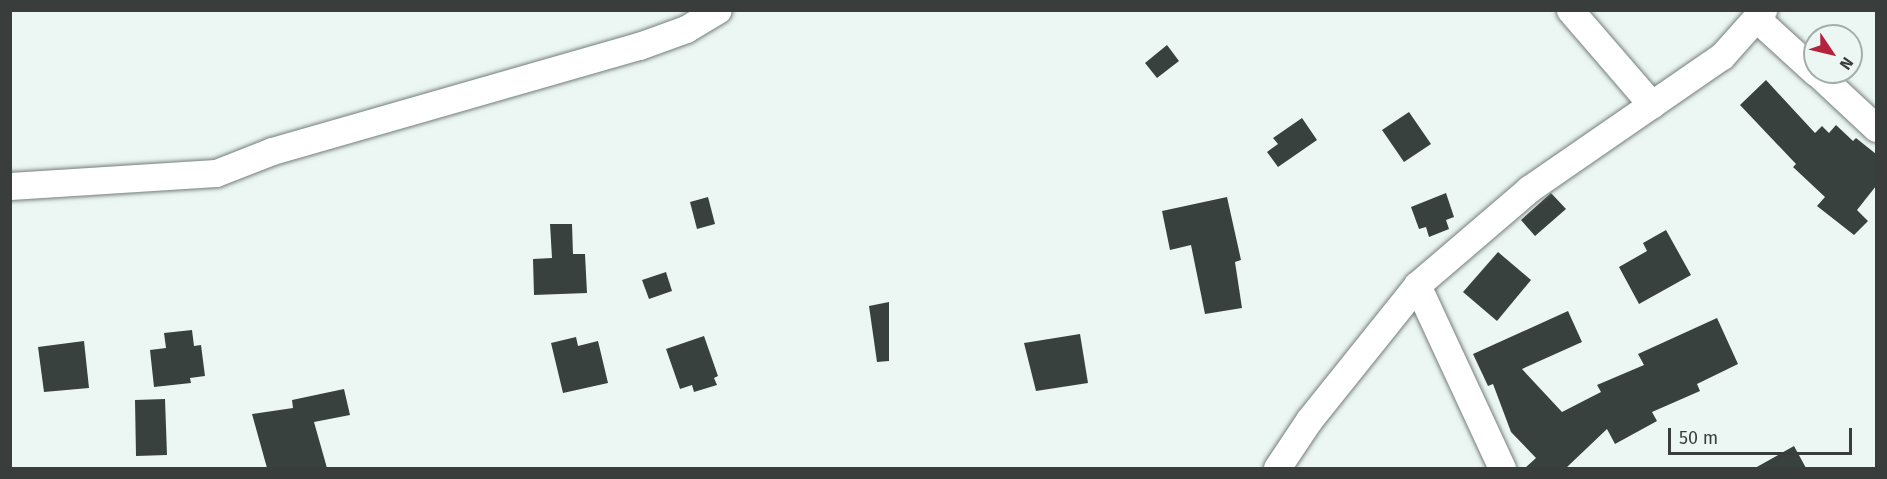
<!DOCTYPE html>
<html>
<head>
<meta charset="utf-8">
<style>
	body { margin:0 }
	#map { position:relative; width:1887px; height:479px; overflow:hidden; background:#ecf7f4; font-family:"Fira Sans",sans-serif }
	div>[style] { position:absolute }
	.building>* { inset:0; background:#39413f }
	.roads { filter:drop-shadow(0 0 2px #747d7a) drop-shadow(0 0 2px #747d7a) }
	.street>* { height:27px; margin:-13.5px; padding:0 13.5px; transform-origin:13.5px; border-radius:13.5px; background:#fff }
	span { translate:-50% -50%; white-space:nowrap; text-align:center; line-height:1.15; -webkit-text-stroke:6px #ecf7f4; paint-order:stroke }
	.frame { position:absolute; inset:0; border:12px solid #393d3c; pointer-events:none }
	.north { position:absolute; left:1803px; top:24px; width:60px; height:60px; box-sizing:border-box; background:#ecf7f4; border:2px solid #a4adaa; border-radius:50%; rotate:125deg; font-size:16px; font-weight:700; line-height:24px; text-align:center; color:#393d3c }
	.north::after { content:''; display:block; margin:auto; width:21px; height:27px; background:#b4223e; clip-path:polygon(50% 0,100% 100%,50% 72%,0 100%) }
	.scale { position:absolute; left:1668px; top:428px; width:184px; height:27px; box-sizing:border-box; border:3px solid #393d3c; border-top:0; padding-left:8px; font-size:18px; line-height:21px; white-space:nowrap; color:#393d3c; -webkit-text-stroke:4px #ecf7f4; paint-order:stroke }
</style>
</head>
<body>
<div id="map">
	<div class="building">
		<i style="clip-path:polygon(1167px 45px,1179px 61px,1157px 78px,1145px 63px)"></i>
		<i style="clip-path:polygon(1766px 80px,1815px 133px,1822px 126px,1829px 133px,1836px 125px,1853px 141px,1856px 138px,1876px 154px,1876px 186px,1857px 210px,1868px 221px,1854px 235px,1817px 206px,1825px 197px,1793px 167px,1796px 164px,1740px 105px)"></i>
		<i style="clip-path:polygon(1409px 112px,1431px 144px,1404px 162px,1382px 130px)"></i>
		<i style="clip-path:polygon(1302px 118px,1317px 140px,1278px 167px,1267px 152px,1278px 144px,1273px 138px)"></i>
		<i style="clip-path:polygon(1446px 193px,1454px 217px,1446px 220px,1449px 229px,1429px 237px,1426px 227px,1419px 229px,1411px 207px)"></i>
		<i style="clip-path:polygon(1551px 193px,1566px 209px,1535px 236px,1521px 220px)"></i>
		<i style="clip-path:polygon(708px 197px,715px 224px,697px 229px,690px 202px)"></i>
		<i style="clip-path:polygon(1227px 197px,1241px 260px,1235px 262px,1242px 308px,1205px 314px,1191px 245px,1170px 250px,1162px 211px)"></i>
		<i style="clip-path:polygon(550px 224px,572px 224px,573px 254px,585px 254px,587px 293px,534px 295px,533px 259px,552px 258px)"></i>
		<i style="clip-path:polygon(1666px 230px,1691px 275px,1639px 304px,1619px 267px,1647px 251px,1643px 243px)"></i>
		<i style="clip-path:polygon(1498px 252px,1531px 280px,1497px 321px,1463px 292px)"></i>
		<i style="clip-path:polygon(666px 272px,672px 291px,649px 299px,642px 280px)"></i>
		<i style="clip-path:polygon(889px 302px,889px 361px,877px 362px,869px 306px)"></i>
		<i style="clip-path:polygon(1568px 311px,1582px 342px,1522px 369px,1562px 412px,1601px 392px,1597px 385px,1644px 365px,1638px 354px,1717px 318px,1738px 364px,1697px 384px,1700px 391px,1652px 412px,1657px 421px,1615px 444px,1607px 429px,1566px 468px,1525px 468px,1536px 458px,1511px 432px,1493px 384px,1488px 386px,1473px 354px)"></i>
		<i style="clip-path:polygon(192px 330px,194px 346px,201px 345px,205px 376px,190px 378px,191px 383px,154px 387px,150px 350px,166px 348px,164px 333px)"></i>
		<i style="clip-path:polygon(1080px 334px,1088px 383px,1036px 391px,1024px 343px)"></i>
		<i style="clip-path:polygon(704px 336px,718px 376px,714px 378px,717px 385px,694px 392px,692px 385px,680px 389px,666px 349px)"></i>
		<i style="clip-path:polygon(576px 337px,578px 346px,598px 341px,608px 383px,563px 393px,551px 343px)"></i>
		<i style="clip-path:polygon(84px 341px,89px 388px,44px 392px,38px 347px)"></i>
		<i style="clip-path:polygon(344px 389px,350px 415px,314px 422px,327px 468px,267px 468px,252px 414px,293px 408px,292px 400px)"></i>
		<i style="clip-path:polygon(165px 399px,167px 455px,136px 456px,135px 400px)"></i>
		<i style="clip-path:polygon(1794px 446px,1806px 468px,1755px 468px)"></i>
	</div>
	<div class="roads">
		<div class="street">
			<i style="left:1570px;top:10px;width:125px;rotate:49.2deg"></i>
			<i style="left:1757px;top:19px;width:79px;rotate:42.4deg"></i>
			<i style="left:1816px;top:72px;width:82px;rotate:43deg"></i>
			<i style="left:10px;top:186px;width:206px;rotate:-3.6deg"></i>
			<i style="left:216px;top:173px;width:60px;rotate:-21.4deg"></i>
			<i style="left:272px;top:151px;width:382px;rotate:-16deg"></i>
			<i style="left:639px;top:46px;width:50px;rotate:-19.9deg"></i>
			<i style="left:686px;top:29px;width:37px;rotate:-31deg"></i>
			<i style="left:1417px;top:285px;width:202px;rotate:65.1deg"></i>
			<i style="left:1277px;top:468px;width:58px;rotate:-56.3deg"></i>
			<i style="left:1309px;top:420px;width:173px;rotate:-51.3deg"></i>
			<i style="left:1417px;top:285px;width:148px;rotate:-40.6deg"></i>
			<i style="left:1529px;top:189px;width:234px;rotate:-34.6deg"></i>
			<i style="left:1722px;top:56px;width:62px;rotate:-48.3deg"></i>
		</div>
	</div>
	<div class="frame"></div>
	<div class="north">N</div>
	<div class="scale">50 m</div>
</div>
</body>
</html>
